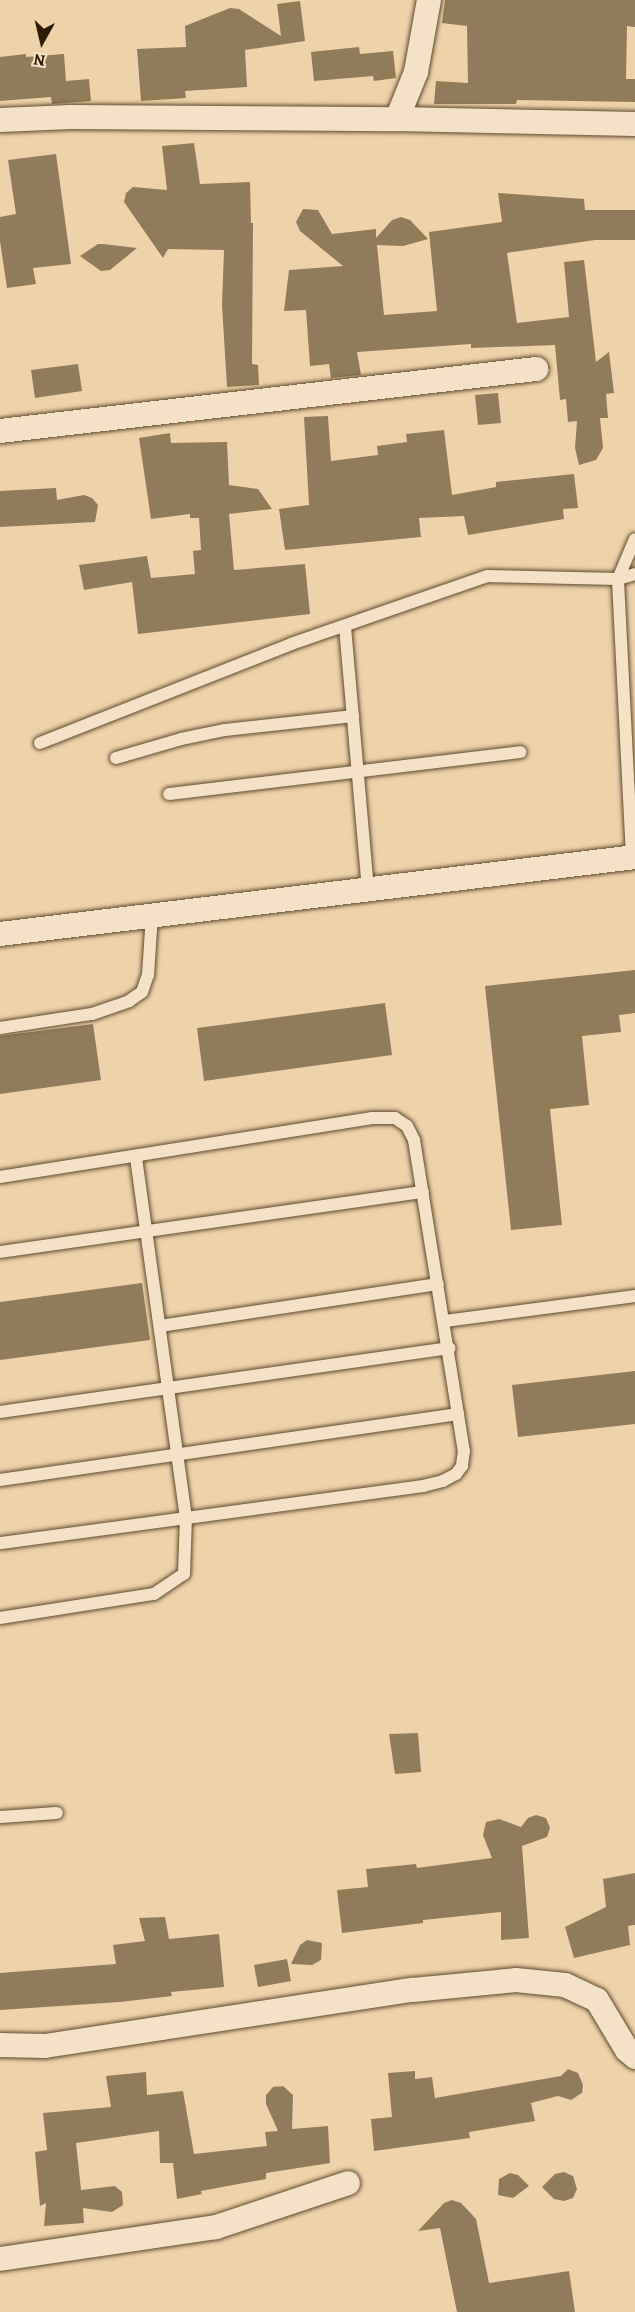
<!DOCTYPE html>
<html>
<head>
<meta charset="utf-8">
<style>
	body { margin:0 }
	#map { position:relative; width:635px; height:2312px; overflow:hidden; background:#f0d2a8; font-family:Alegreya,serif }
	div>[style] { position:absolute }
	.building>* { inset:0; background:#927b58 }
	.roads { filter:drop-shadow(0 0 2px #5e4a2c) drop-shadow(0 0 2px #5e4a2c) }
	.service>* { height:12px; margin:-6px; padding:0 6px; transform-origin:6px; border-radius:6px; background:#f5e2c6 }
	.minor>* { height:24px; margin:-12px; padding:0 12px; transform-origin:12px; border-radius:12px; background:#f5e2c6 }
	span { translate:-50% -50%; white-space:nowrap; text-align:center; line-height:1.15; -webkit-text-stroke:6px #f5e2c6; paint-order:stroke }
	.north { position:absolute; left:12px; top:12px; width:60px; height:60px; -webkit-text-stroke:4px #f5e2c6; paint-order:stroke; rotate:188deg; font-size:16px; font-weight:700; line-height:24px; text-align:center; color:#2d1c02 }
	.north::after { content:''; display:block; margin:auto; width:21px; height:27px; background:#2d1c02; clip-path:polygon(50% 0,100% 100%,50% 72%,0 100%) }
</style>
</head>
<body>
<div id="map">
	<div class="building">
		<i style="clip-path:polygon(445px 0,635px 0,635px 27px,627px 26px,626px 79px,635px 79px,635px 102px,517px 100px,516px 104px,434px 104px,436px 81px,468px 83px,467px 26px,442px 23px)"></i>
		<i style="clip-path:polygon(300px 1px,305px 41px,245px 50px,247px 87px,185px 91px,186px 98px,141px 101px,137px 49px,186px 47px,185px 26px,230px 8px,239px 9px,281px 36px,277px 4px)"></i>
		<i style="clip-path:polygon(359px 47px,360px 54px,393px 51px,396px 78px,374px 81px,373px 76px,314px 81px,311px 52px)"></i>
		<i style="clip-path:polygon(26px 54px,26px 57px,64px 54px,66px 81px,89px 79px,91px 101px,52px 104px,51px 97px,0 101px,0 57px)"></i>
		<i style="clip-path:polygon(194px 143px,200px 184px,250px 182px,251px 223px,253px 223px,252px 364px,258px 365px,259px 385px,227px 387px,222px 305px,224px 250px,168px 249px,163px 258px,124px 202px,126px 193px,133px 187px,167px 190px,162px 146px)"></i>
		<i style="clip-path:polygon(56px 154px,71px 264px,33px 268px,36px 284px,7px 288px,0 241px,0 217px,16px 214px,8px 160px)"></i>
		<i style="clip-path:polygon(498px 193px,584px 199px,585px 210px,635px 210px,635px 240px,595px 240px,507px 253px,517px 323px,569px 317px,564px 262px,584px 260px,596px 362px,609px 352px,614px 393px,606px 394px,608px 418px,600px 418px,603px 448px,596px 460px,579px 465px,575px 448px,577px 421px,568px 422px,566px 399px,560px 400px,555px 345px,471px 348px,471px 344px,357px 352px,361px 375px,331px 378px,329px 364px,310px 366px,306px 310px,284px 311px,289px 270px,343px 266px,300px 231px,296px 222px,303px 209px,318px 210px,332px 234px,376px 229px,376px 238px,392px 220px,401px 217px,410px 220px,428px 239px,403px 246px,377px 245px,384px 315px,437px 311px,429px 232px,502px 222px)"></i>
		<i style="clip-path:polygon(98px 244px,103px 244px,137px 248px,110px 270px,101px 271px,80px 256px)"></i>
		<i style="clip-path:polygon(78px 364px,82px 391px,35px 398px,31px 370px)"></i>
		<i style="clip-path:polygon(498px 393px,501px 423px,478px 425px,475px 395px)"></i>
		<i style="clip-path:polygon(328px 416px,331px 461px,378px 455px,377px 446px,407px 442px,406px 434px,444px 430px,452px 495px,496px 487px,496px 482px,574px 474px,578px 508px,563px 509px,564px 519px,468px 535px,464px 516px,419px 518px,421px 537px,285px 550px,279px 509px,309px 505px,304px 417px)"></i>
		<i style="clip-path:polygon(170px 433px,171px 443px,227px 442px,229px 485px,258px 489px,272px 509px,229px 514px,234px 570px,305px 564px,310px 614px,138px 634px,132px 582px,84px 590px,79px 565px,147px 556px,151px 578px,195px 574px,193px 551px,201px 550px,199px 518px,190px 518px,190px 514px,151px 519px,139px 438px)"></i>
		<i style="clip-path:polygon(56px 488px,57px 500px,84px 495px,92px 498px,98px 505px,95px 522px,0 527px,0 491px)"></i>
		<i style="clip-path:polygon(635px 970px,635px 1013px,619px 1015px,621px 1032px,582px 1036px,589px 1105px,550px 1109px,562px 1225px,511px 1230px,485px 986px)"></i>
		<i style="clip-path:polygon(385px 1003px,392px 1055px,204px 1081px,197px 1028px)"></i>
		<i style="clip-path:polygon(93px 1024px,101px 1080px,0 1094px,0 1036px)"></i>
		<i style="clip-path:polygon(142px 1283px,150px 1340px,0 1360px,0 1302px)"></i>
		<i style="clip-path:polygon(635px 1371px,635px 1424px,518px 1437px,512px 1385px)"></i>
		<i style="clip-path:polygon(418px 1733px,421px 1772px,395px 1774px,389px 1734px)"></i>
		<i style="clip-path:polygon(536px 1815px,546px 1818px,550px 1828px,547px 1837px,522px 1846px,529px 1938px,501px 1940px,501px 1912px,423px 1920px,423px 1923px,342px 1933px,337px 1890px,368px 1887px,366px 1869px,416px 1864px,417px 1868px,492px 1858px,483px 1835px,486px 1822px,499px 1819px,521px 1827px,528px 1818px)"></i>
		<i style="clip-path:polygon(635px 1873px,635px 1925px,628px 1926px,630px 1945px,574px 1958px,565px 1927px,606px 1907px,603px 1879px)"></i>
		<i style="clip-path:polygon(165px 1917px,169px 1939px,219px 1934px,224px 1987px,171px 1992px,172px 1996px,120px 2002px,0 2010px,0 1973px,116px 1964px,113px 1945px,145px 1941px,139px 1918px)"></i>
		<i style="clip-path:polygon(307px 1940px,322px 1943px,321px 1960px,312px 1965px,291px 1964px,300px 1945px)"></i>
		<i style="clip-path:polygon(287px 1959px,291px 1981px,258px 1987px,254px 1965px)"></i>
		<i style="clip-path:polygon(568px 2069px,578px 2073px,583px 2085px,582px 2093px,571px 2100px,558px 2096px,531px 2103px,535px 2121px,469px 2132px,470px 2138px,374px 2151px,371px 2119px,392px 2117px,388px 2073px,415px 2071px,415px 2079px,432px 2077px,435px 2098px,561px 2076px)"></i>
		<i style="clip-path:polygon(146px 2072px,147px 2095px,183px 2091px,194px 2154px,267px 2146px,265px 2132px,278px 2131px,266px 2104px,266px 2095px,273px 2087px,283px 2086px,293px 2095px,292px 2129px,328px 2126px,330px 2163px,266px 2173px,266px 2179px,201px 2191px,202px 2194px,177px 2199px,173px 2163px,160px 2163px,159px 2131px,76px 2143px,81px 2190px,115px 2186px,122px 2192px,123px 2205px,112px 2212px,83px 2208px,84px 2223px,44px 2226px,46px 2203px,40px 2206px,35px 2152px,47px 2150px,43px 2113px,111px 2107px,106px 2076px)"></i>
		<i style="clip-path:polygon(564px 2172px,573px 2176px,577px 2189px,573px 2198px,564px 2201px,554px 2199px,542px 2187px,555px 2174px)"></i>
		<i style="clip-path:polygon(510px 2173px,518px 2175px,529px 2186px,513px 2198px,498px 2195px,499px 2179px)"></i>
		<i style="clip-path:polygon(452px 2200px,461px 2203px,476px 2219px,489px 2283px,569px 2271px,575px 2312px,457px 2312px,440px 2228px,418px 2231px,444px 2203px)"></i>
	</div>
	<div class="roads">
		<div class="service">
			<i style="left:345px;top:627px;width:262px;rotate:85deg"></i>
			<i style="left:40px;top:743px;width:270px;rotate:-21.5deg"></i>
			<i style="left:291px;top:644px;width:207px;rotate:-19.1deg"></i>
			<i style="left:487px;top:576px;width:131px;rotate:1.3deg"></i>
			<i style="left:618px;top:579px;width:18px;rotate:-16deg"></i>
			<i style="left:116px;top:758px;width:68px;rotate:-16.3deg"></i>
			<i style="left:181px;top:739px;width:45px;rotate:-11.6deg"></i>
			<i style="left:225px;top:730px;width:129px;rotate:-6.2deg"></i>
			<i style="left:169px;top:794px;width:354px;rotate:-6.8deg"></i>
			<i style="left:632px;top:857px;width:278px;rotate:-92.9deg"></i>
			<i style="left:618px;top:579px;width:43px;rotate:-67deg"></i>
			<i style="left:0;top:1028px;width:93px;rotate:-8.7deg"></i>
			<i style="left:92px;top:1014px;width:39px;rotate:-19deg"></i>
			<i style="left:129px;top:1001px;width:16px;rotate:-35deg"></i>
			<i style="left:142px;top:992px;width:18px;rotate:-71deg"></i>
			<i style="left:148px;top:975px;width:61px;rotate:-86.2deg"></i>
			<i style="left:0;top:1177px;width:377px;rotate:-9deg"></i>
			<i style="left:372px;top:1118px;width:23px"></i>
			<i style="left:395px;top:1118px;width:14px;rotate:34deg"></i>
			<i style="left:407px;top:1126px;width:16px;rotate:63deg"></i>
			<i style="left:414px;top:1140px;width:315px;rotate:80.9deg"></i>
			<i style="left:464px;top:1451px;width:15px;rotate:98deg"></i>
			<i style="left:462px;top:1466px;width:10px;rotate:127deg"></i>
			<i style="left:456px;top:1474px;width:15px;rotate:152deg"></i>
			<i style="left:443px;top:1481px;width:21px;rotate:166deg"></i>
			<i style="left:423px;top:1486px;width:427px;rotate:172.3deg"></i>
			<i style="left:0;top:1252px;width:427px;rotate:-8.1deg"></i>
			<i style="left:445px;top:1321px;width:192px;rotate:-7.5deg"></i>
			<i style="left:160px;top:1326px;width:281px;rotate:-8.6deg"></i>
			<i style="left:0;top:1412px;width:454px;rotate:-8.1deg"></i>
			<i style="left:0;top:1480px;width:463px;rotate:-8.2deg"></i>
			<i style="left:0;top:1618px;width:156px;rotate:-8.9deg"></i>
			<i style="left:154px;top:1594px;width:36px;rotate:-34deg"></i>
			<i style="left:184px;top:1574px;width:56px;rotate:-88deg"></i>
			<i style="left:186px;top:1518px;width:363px;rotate:-97.9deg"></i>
			<i style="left:0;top:1817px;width:57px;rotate:-4deg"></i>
		</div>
		<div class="minor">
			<i style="left:397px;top:119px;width:238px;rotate:1.2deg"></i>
			<i style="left:0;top:120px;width:71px;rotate:-2.4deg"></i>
			<i style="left:71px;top:117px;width:326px;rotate:0.4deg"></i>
			<i style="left:397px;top:119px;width:51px;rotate:-68deg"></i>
			<i style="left:416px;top:72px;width:73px;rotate:-79.8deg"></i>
			<i style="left:0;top:431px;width:540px;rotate:-6.6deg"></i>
			<i style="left:0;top:934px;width:640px;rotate:-6.91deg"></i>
			<i style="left:0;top:2045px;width:45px;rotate:1.3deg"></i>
			<i style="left:45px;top:2046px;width:372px;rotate:-8.7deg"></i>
			<i style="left:413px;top:1990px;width:103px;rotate:-5.5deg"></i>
			<i style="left:516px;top:1980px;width:49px;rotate:5.8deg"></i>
			<i style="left:565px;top:1985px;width:35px;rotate:25deg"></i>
			<i style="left:597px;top:2000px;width:58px;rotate:59deg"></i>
			<i style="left:627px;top:2050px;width:11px;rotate:41deg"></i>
			<i style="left:0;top:2259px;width:218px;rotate:-8.4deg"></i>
			<i style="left:216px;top:2227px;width:139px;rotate:-18.4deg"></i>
		</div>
	</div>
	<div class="north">N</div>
</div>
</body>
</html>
